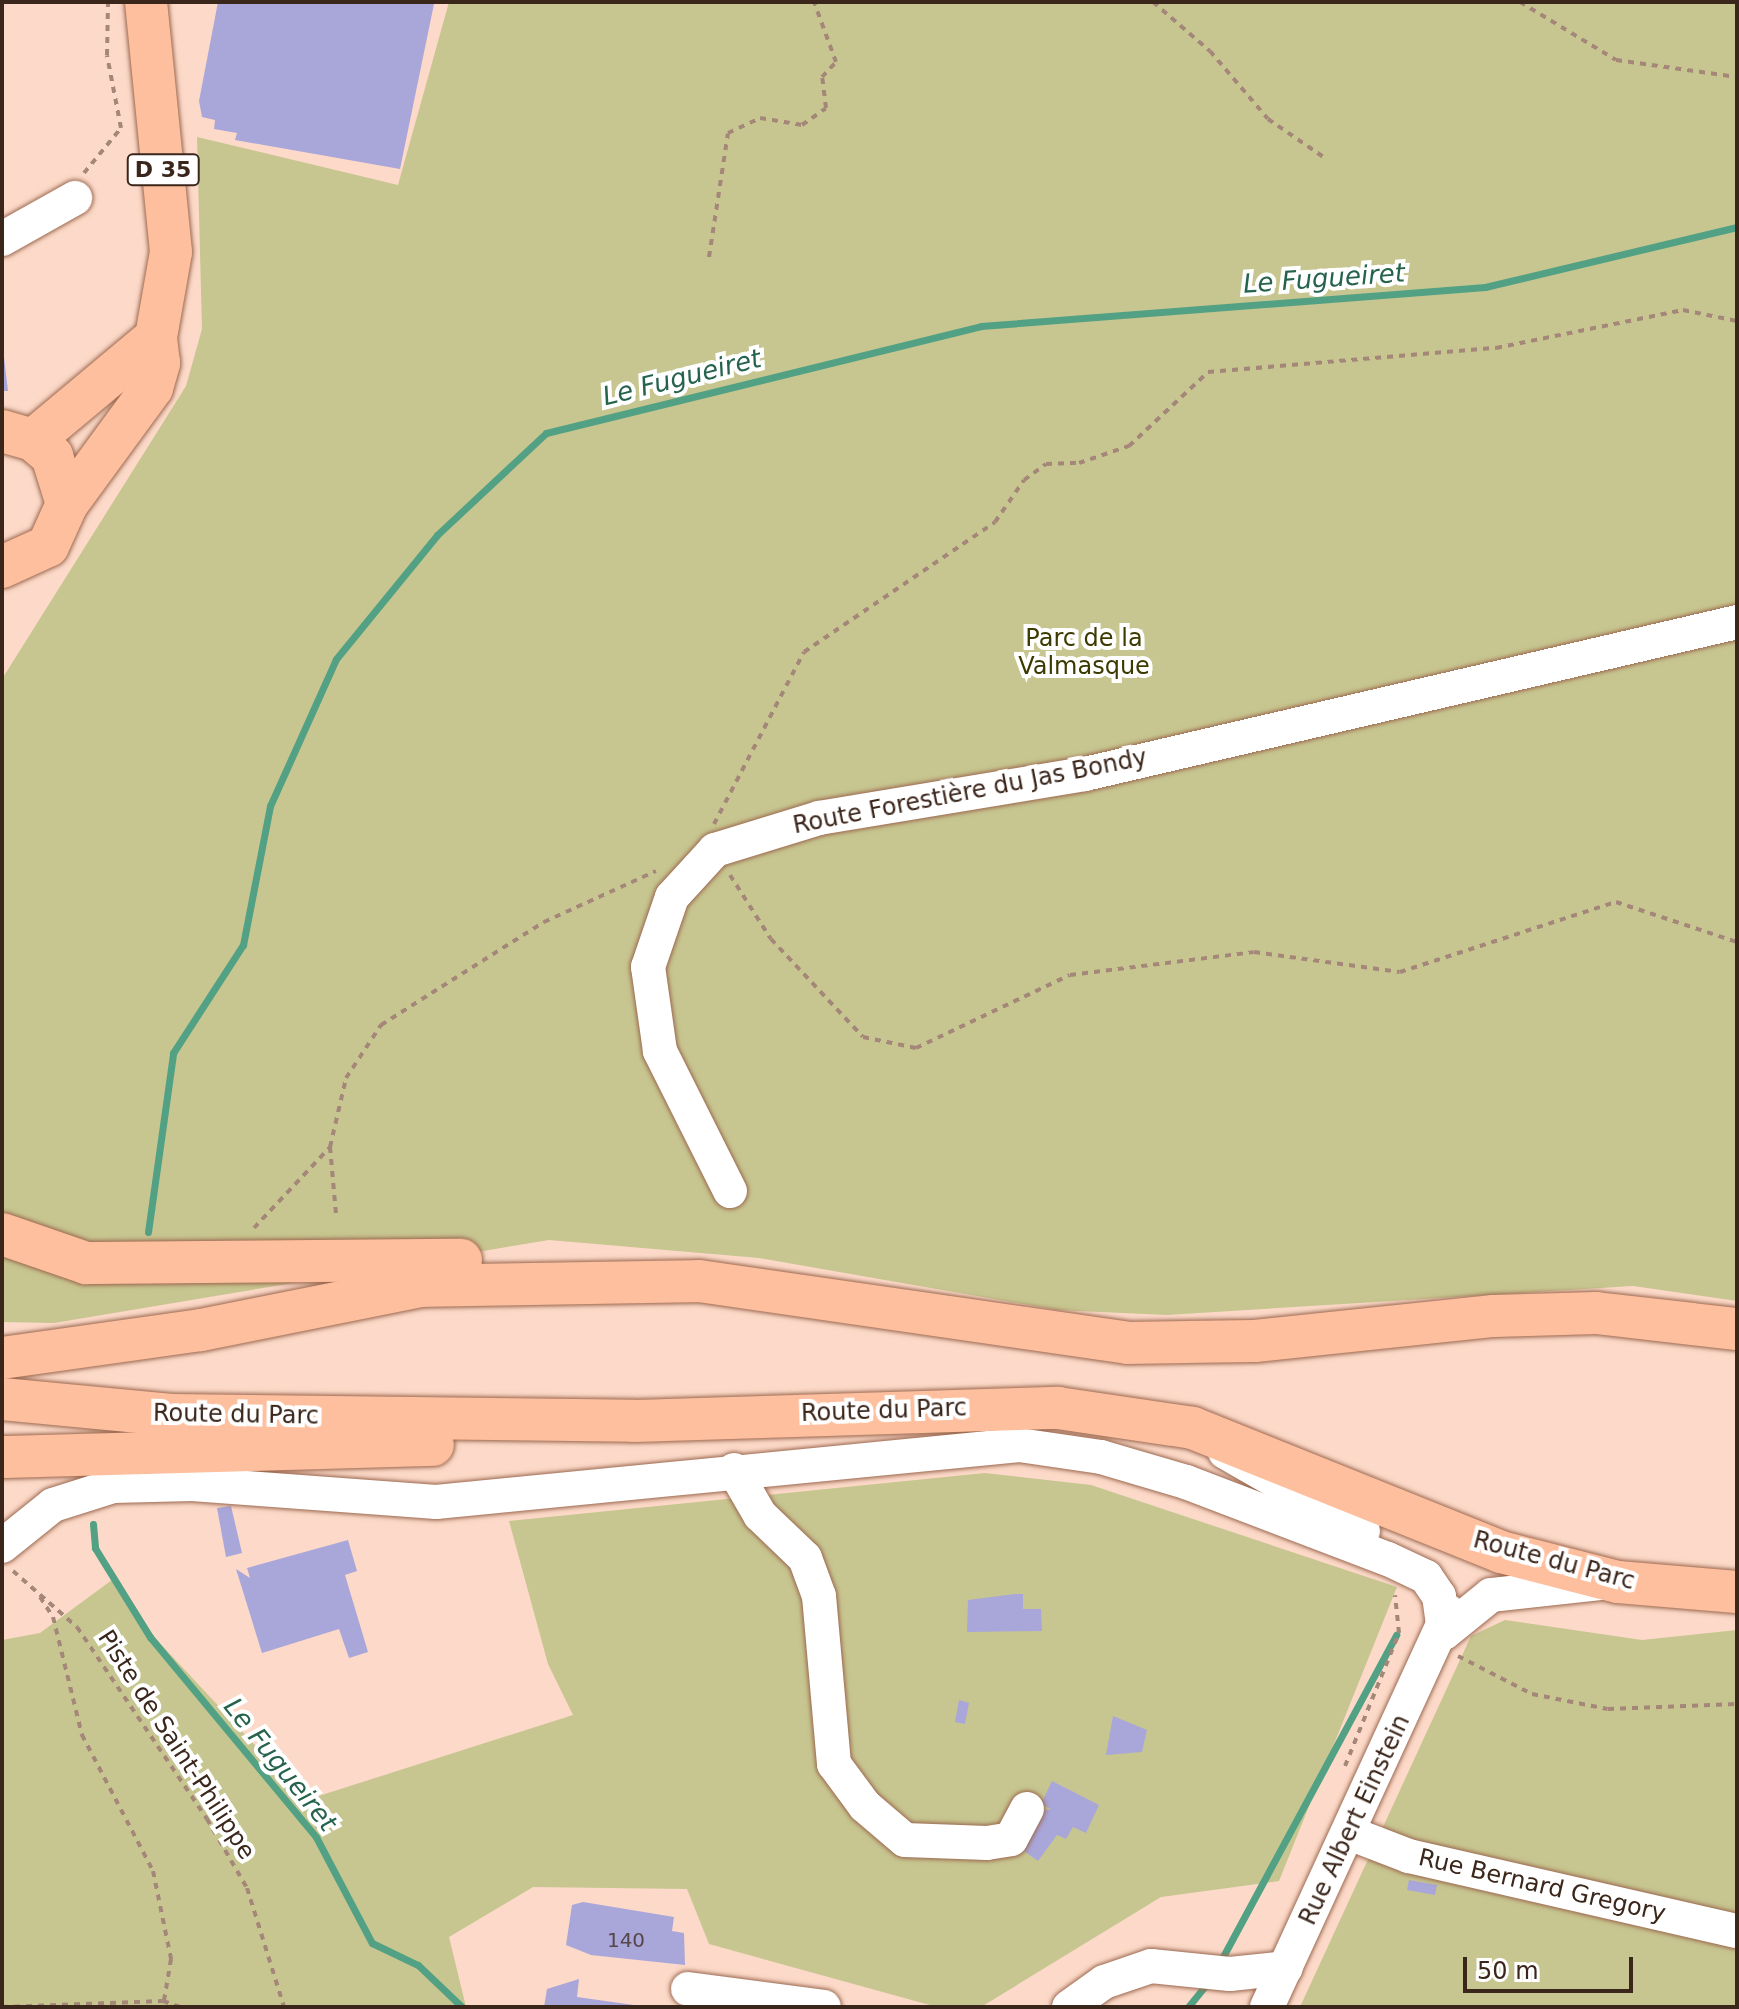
<!DOCTYPE html>
<html>
<head>
<meta charset="utf-8">
<style>
	body { margin:0 }
	#map { position:relative; width:1739px; height:2009px; overflow:hidden; background:#fcd9c8; font-family:"DejaVu Sans",sans-serif }
	div>[style] { position:absolute }
	.green>* { inset:0; background:#c7c690 }
	.stream>* { height:7px; margin:-3.5px; padding:0 3.5px; transform-origin:3.5px; border-radius:3.5px; background:#52a184 }
	.building>* { inset:0; background:#a9a6da }
	.path>* { height:4px; margin-top:-2px; transform-origin:0; background:repeating-linear-gradient(90deg,#a48779 0 6px,transparent 0 12px) }
	.roads { filter:drop-shadow(0 0 2px #9c6950) drop-shadow(0 0 2px #9c6950) }
	.minor>* { height:34px; margin:-17px; padding:0 17px; transform-origin:17px; border-radius:17px; background:#fff }
	.major>* { height:42px; margin:-21px; padding:0 21px; transform-origin:21px; border-radius:21px; background:#febf9e }
	span { translate:-50% -50%; white-space:nowrap; text-align:center; line-height:1.15; -webkit-text-stroke:8px #fff; paint-order:stroke }
	.number-label { font-size:20px; color:#56464b }
	.number-label span { -webkit-text-stroke-width:0 }
	.shield-label span { padding:2px 6px; background:#fff; border:2px solid; border-radius:6px; -webkit-text-stroke-width:0 }
	.shield-label { font-size:22px; color:#3b261b; font-weight:700 }
	.park-label { font-size:24px; color:#3c3a00 }
	.street-label { font-size:24px; color:#3b261b }
	.water-label { font-size:26px; color:#26634d; font-style:italic }
	.frame { position:absolute; inset:0; border:4px solid #3b261b; pointer-events:none }
	.scale { position:absolute; left:1463px; top:1957px; width:170px; height:36px; box-sizing:border-box; border:4px solid #3b261b; border-top:0; padding-left:10px; font-size:24px; line-height:28px; white-space:nowrap; color:#3b261b; -webkit-text-stroke:6px #fff; paint-order:stroke }
</style>
</head>
<body>
<div id="map">
	<div class="green">
		<i style="clip-path:polygon(449px 2px,1737px 2px,1737px 1301px,1633px 1286px,1167px 1315px,1057px 1310px,759px 1258px,549px 1240px,54px 1323px,2px 1322px,2px 679px,186px 386px,202px 329px,197px 137px,398px 185px)"></i>
		<i style="clip-path:polygon(985px 1473px,1091px 1485px,1397px 1587px,1279px 1881px,1161px 1897px,981px 2007px,937px 2007px,709px 1944px,687px 1889px,533px 1887px,449px 1937px,466px 2007px,2px 2007px,2px 1640px,40px 1633px,116px 1577px,155px 1638px,306px 1800px,573px 1715px,548px 1664px,509px 1521px)"></i>
		<i style="clip-path:polygon(1505px 1620px,1642px 1640px,1737px 1630px,1737px 2007px,1300px 2007px,1471px 1636px)"></i>
	</div>
	<div class="stream">
		<i style="left:148px;top:1232px;width:181px;rotate:-82deg"></i>
		<i style="left:173px;top:1053px;width:129px;rotate:-57.1deg"></i>
		<i style="left:243px;top:945px;width:142px;rotate:-79deg"></i>
		<i style="left:270px;top:806px;width:161px;rotate:-65.8deg"></i>
		<i style="left:336px;top:659px;width:160px;rotate:-50.8deg"></i>
		<i style="left:437px;top:535px;width:149px;rotate:-43.1deg"></i>
		<i style="left:546px;top:433px;width:448px;rotate:-13.8deg"></i>
		<i style="left:981px;top:326px;width:506px;rotate:-4.42deg"></i>
		<i style="left:1485px;top:287px;width:259px;rotate:-13.4deg"></i>
		<i style="left:93px;top:1524px;width:24px;rotate:85deg"></i>
		<i style="left:95px;top:1548px;width:105px;rotate:58.3deg"></i>
		<i style="left:150px;top:1637px;width:260px;rotate:50.3deg"></i>
		<i style="left:316px;top:1837px;width:120px;rotate:62.2deg"></i>
		<i style="left:372px;top:1943px;width:51px;rotate:25.6deg"></i>
		<i style="left:418px;top:1965px;width:61px;rotate:43.7deg"></i>
		<i style="left:1219px;top:1964px;width:374px;rotate:-61.7deg"></i>
		<i style="left:1188px;top:2007px;width:32px;rotate:-51deg"></i>
	</div>
	<div class="building">
		<i style="clip-path:polygon(218px 2px,434px 4px,400px 169px,235px 140px,237px 133px,214px 129px,215px 120px,202px 117px,199px 101px)"></i>
		<i style="clip-path:polygon(2px 340px,8px 391px,2px 391px)"></i>
		<i style="clip-path:polygon(231px 1506px,242px 1553px,226px 1557px,217px 1508px)"></i>
		<i style="clip-path:polygon(348px 1540px,357px 1571px,345px 1575px,368px 1652px,349px 1658px,339px 1629px,262px 1653px,236px 1569px,250px 1578px,247px 1568px)"></i>
		<i style="clip-path:polygon(1015px 1594px,1023px 1594px,1023px 1609px,1041px 1609px,1042px 1631px,967px 1632px,968px 1600px)"></i>
		<i style="clip-path:polygon(959px 1700px,969px 1703px,965px 1724px,955px 1722px)"></i>
		<i style="clip-path:polygon(1113px 1716px,1147px 1730px,1142px 1752px,1106px 1755px)"></i>
		<i style="clip-path:polygon(1052px 1781px,1099px 1805px,1086px 1833px,1073px 1827px,1066px 1839px,1057px 1835px,1038px 1861px,1024px 1851px,1041px 1811px,1051px 1809px,1041px 1804px)"></i>
		<i style="clip-path:polygon(1409px 1880px,1437px 1885px,1435px 1895px,1407px 1890px)"></i>
		<i style="clip-path:polygon(583px 1902px,674px 1917px,672px 1931px,684px 1933px,685px 1965px,591px 1955px,566px 1945px,572px 1905px)"></i>
		<i style="clip-path:polygon(579px 1979px,577px 1997px,648px 2007px,544px 2007px,547px 1989px)"></i>
	</div>
	<div class="path">
		<i style="left:1153px;top:2px;width:75px;rotate:40.7deg"></i>
		<i style="left:1210px;top:51px;width:89px;rotate:49.5deg"></i>
		<i style="left:1268px;top:119px;width:69px;rotate:34.4deg"></i>
		<i style="left:1520px;top:2px;width:112px;rotate:31.1deg"></i>
		<i style="left:1616px;top:60px;width:122px;rotate:8deg"></i>
		<i style="left:84px;top:173px;width:58px;rotate:-50.6deg"></i>
		<i style="left:121px;top:128px;width:74px;rotate:-100.9deg"></i>
		<i style="left:107px;top:55px;width:53px;rotate:-88.9deg"></i>
		<i style="left:709px;top:257px;width:125px;rotate:-81.3deg"></i>
		<i style="left:728px;top:133px;width:35px;rotate:-25deg"></i>
		<i style="left:760px;top:118px;width:43px;rotate:9.5deg"></i>
		<i style="left:802px;top:125px;width:29px;rotate:-35deg"></i>
		<i style="left:826px;top:108px;width:31px;rotate:-97deg"></i>
		<i style="left:822px;top:77px;width:21px;rotate:-47deg"></i>
		<i style="left:836px;top:62px;width:64px;rotate:-110.1deg"></i>
		<i style="left:714px;top:824px;width:194px;rotate:-62.4deg"></i>
		<i style="left:804px;top:652px;width:231px;rotate:-34.2deg"></i>
		<i style="left:995px;top:522px;width:51px;rotate:-55.4deg"></i>
		<i style="left:1024px;top:480px;width:27px;rotate:-36deg"></i>
		<i style="left:1046px;top:464px;width:33px;rotate:-2deg"></i>
		<i style="left:1079px;top:463px;width:53px;rotate:-18.8deg"></i>
		<i style="left:1129px;top:446px;width:108px;rotate:-43.1deg"></i>
		<i style="left:1208px;top:372px;width:289px;rotate:-4.8deg"></i>
		<i style="left:1496px;top:348px;width:191px;rotate:-11.5deg"></i>
		<i style="left:1683px;top:310px;width:55px;rotate:11.5deg"></i>
		<i style="left:730px;top:875px;width:76px;rotate:57.4deg"></i>
		<i style="left:771px;top:939px;width:134px;rotate:46.8deg"></i>
		<i style="left:863px;top:1037px;width:54px;rotate:11.7deg"></i>
		<i style="left:916px;top:1048px;width:170px;rotate:-25.4deg"></i>
		<i style="left:1070px;top:975px;width:185px;rotate:-7.1deg"></i>
		<i style="left:1254px;top:952px;width:147px;rotate:7.8deg"></i>
		<i style="left:1400px;top:972px;width:227px;rotate:-18deg"></i>
		<i style="left:1616px;top:902px;width:127px;rotate:18.3deg"></i>
		<i style="left:330px;top:1147px;width:67px;rotate:84.9deg"></i>
		<i style="left:254px;top:1228px;width:111px;rotate:-46.8deg"></i>
		<i style="left:330px;top:1147px;width:71px;rotate:-76.9deg"></i>
		<i style="left:346px;top:1078px;width:64px;rotate:-56.6deg"></i>
		<i style="left:381px;top:1025px;width:193px;rotate:-32.3deg"></i>
		<i style="left:544px;top:922px;width:123px;rotate:-24.5deg"></i>
		<i style="left:13px;top:1571px;width:85px;rotate:41.2deg"></i>
		<i style="left:77px;top:1627px;width:232px;rotate:55.9deg"></i>
		<i style="left:207px;top:1819px;width:80px;rotate:59.9deg"></i>
		<i style="left:247px;top:1888px;width:125px;rotate:72.7deg"></i>
		<i style="left:40px;top:1597px;width:24px;rotate:57deg"></i>
		<i style="left:53px;top:1617px;width:122px;rotate:76.2deg"></i>
		<i style="left:82px;top:1735px;width:153px;rotate:62.4deg"></i>
		<i style="left:153px;top:1871px;width:90px;rotate:78.4deg"></i>
		<i style="left:171px;top:1959px;width:49px;rotate:99.5deg"></i>
		<i style="left:1458px;top:1656px;width:83px;rotate:27.2deg"></i>
		<i style="left:1532px;top:1694px;width:77px;rotate:11.2deg"></i>
		<i style="left:1608px;top:1709px;width:129px;rotate:-2.2deg"></i>
		<i style="left:1345px;top:1766px;width:144px;rotate:-67.9deg"></i>
		<i style="left:1399px;top:1633px;width:38px;rotate:-96deg"></i>
		<i style="left:2px;top:2007px;width:161px;rotate:-2.1deg"></i>
		<i style="left:163px;top:2001px;width:18px;rotate:19deg"></i>
	</div>
	<div class="roads">
		<div class="minor">
			<i style="left:2px;top:239px;width:84px;rotate:-29.3deg"></i>
			<i style="left:730px;top:1191px;width:157px;rotate:-116.6deg"></i>
			<i style="left:660px;top:1051px;width:85px;rotate:-98.1deg"></i>
			<i style="left:648px;top:967px;width:74px;rotate:-71.1deg"></i>
			<i style="left:672px;top:897px;width:64px;rotate:-47.5deg"></i>
			<i style="left:715px;top:850px;width:109px;rotate:-17.1deg"></i>
			<i style="left:819px;top:818px;width:270px;rotate:-9.4deg"></i>
			<i style="left:1085px;top:774px;width:669px;rotate:-13.12deg"></i>
			<i style="left:1225px;top:1452px;width:159px;rotate:29.8deg"></i>
			<i style="left:734px;top:1470px;width:52px;rotate:60deg"></i>
			<i style="left:760px;top:1515px;width:62px;rotate:43.7deg"></i>
			<i style="left:805px;top:1558px;width:40px;rotate:69.8deg"></i>
			<i style="left:819px;top:1596px;width:169px;rotate:84.9deg"></i>
			<i style="left:834px;top:1764px;width:52px;rotate:53.6deg"></i>
			<i style="left:865px;top:1806px;width:52px;rotate:40.4deg"></i>
			<i style="left:905px;top:1840px;width:82px;rotate:2.1deg"></i>
			<i style="left:987px;top:1843px;width:24px;rotate:-9deg"></i>
			<i style="left:1011px;top:1839px;width:34px;rotate:-62deg"></i>
			<i style="left:2px;top:1546px;width:65px;rotate:-38.8deg"></i>
			<i style="left:53px;top:1505px;width:63px;rotate:-17.6deg"></i>
			<i style="left:113px;top:1486px;width:79px;rotate:-1.5deg"></i>
			<i style="left:192px;top:1484px;width:245px;rotate:4.2deg"></i>
			<i style="left:436px;top:1502px;width:586px;rotate:-5.58deg"></i>
			<i style="left:1019px;top:1445px;width:83px;rotate:8.3deg"></i>
			<i style="left:1101px;top:1457px;width:89px;rotate:16.4deg"></i>
			<i style="left:1186px;top:1482px;width:216px;rotate:20.9deg"></i>
			<i style="left:1388px;top:1559px;width:42px;rotate:25.3deg"></i>
			<i style="left:1426px;top:1577px;width:23px;rotate:56deg"></i>
			<i style="left:1439px;top:1596px;width:37px;rotate:82deg"></i>
			<i style="left:1444px;top:1633px;width:60px;rotate:-39deg"></i>
			<i style="left:1491px;top:1595px;width:111px;rotate:-6.2deg"></i>
			<i style="left:1349px;top:1833px;width:64px;rotate:21deg"></i>
			<i style="left:1409px;top:1856px;width:336px;rotate:12.9deg"></i>
			<i style="left:688px;top:1989px;width:137px;rotate:7.5deg"></i>
			<i style="left:1069px;top:2007px;width:43px;rotate:-35.5deg"></i>
			<i style="left:1104px;top:1982px;width:50px;rotate:-18.8deg"></i>
			<i style="left:1151px;top:1966px;width:79px;rotate:5.8deg"></i>
			<i style="left:1230px;top:1974px;width:56px;rotate:-6.1deg"></i>
			<i style="left:1267px;top:2007px;width:435px;rotate:-65.3deg"></i>
		</div>
		<div class="major">
			<i style="left:2px;top:431px;width:32px;rotate:16deg"></i>
			<i style="left:33px;top:440px;width:25px;rotate:40deg"></i>
			<i style="left:52px;top:456px;width:50px;rotate:72.6deg"></i>
			<i style="left:67px;top:504px;width:46px;rotate:114.3deg"></i>
			<i style="left:48px;top:546px;width:51px;rotate:155.5deg"></i>
			<i style="left:33px;top:440px;width:160px;rotate:-39.9deg"></i>
			<i style="left:67px;top:504px;width:144px;rotate:-53.8deg"></i>
			<i style="left:152px;top:388px;width:26px;rotate:-74deg"></i>
			<i style="left:159px;top:363px;width:26px;rotate:-97deg"></i>
			<i style="left:156px;top:337px;width:86px;rotate:-80deg"></i>
			<i style="left:171px;top:252px;width:251px;rotate:-95.7deg"></i>
			<i style="left:2px;top:1234px;width:89px;rotate:19deg"></i>
			<i style="left:86px;top:1263px;width:375px;rotate:-0.5deg"></i>
			<i style="left:2px;top:1358px;width:201px;rotate:-8deg"></i>
			<i style="left:201px;top:1330px;width:224px;rotate:-11.3deg"></i>
			<i style="left:421px;top:1286px;width:278px;rotate:-1deg"></i>
			<i style="left:699px;top:1281px;width:432px;rotate:8.2deg"></i>
			<i style="left:1127px;top:1343px;width:128px;rotate:-0.9deg"></i>
			<i style="left:1255px;top:1341px;width:240px;rotate:-6deg"></i>
			<i style="left:1494px;top:1316px;width:102px;rotate:-1.7deg"></i>
			<i style="left:1596px;top:1313px;width:142px;rotate:6.5deg"></i>
			<i style="left:2px;top:1399px;width:170px;rotate:5.4deg"></i>
			<i style="left:171px;top:1415px;width:463px;rotate:0.7deg"></i>
			<i style="left:634px;top:1421px;width:424px;rotate:-1.8deg"></i>
			<i style="left:1058px;top:1408px;width:136px;rotate:8.4deg"></i>
			<i style="left:1193px;top:1428px;width:332px;rotate:21.9deg"></i>
			<i style="left:1501px;top:1552px;width:121px;rotate:14.4deg"></i>
			<i style="left:1618px;top:1582px;width:119px;rotate:4.8deg"></i>
			<i style="left:2px;top:1457px;width:431px;rotate:-1.6deg"></i>
		</div>
	</div>
	<div class="number-label">
		<span style="left:626px;top:1940px">140</span>
	</div>
	<div class="shield-label">
		<span style="left:163px;top:170px">D 35</span>
	</div>
	<div class="park-label">
		<span style="left:1084px;top:653px">Parc de la<br>Valmasque</span>
	</div>
	<div class="street-label">
		<span style="left:970px;top:792px;rotate:-11deg">Route Forestière du Jas Bondy</span>
		<span style="left:884px;top:1411px;rotate:-2deg">Route du Parc</span>
		<span style="left:236px;top:1415px;rotate:1deg">Route du Parc</span>
		<span style="left:1554px;top:1561px;rotate:15deg">Route du Parc</span>
		<span style="left:176px;top:1745px;rotate:57deg">Piste de Saint-Philippe</span>
		<span style="left:1355px;top:1820px;rotate:-65deg">Rue Albert Einstein</span>
		<span style="left:1542px;top:1886px;rotate:13deg">Rue Bernard Gregory</span>
	</div>
	<div class="water-label">
		<span style="left:1324px;top:279px;rotate:-4deg">Le Fugueiret</span>
		<span style="left:682px;top:378px;rotate:-14deg">Le Fugueiret</span>
		<span style="left:280px;top:1765px;rotate:51deg">Le Fugueiret</span>
	</div>
	<div class="frame"></div>
	<div class="scale">50 m</div>
</div>
</body>
</html>
